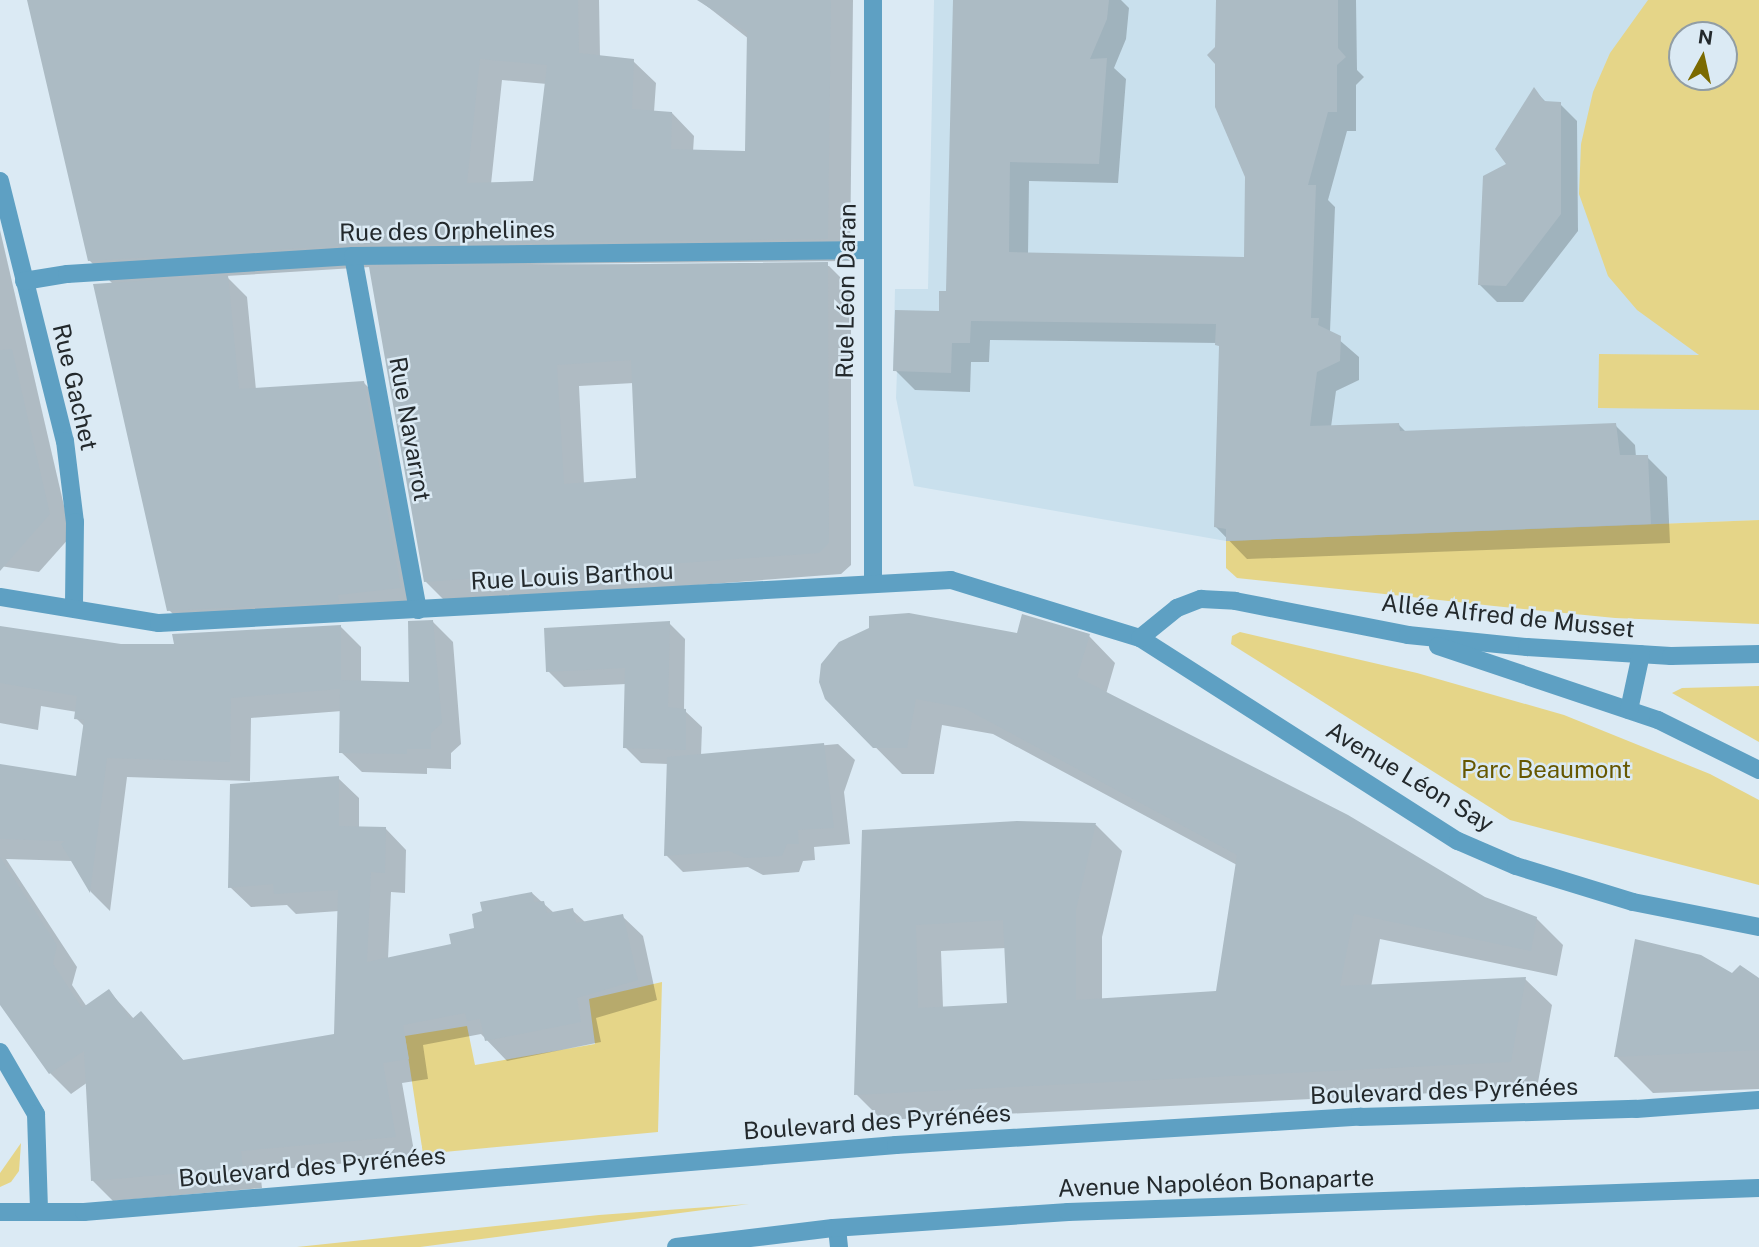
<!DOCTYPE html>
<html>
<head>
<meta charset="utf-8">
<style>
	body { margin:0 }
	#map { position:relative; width:1759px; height:1247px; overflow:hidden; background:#dbeaf4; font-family:"Public Sans",sans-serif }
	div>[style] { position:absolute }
	.built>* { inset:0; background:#c9e0ed }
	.green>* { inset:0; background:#e5d588 }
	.shadow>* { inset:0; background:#0003 }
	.building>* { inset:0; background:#acbbc4 }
	.minor>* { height:18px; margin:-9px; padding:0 9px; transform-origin:9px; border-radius:9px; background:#5ea0c3 }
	span { translate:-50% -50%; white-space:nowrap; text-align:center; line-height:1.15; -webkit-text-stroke:5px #dbeaf4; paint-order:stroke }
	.street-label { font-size:24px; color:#23292c }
	.park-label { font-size:24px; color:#665700 }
	.north { position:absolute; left:1668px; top:21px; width:70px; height:70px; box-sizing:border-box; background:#dbeaf4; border:2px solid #919da4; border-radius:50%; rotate:8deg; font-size:19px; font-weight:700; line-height:28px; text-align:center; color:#23292c }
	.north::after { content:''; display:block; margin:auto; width:24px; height:32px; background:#7b6a00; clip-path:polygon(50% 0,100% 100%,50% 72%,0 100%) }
</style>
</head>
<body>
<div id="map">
	<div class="built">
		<i style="clip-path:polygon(evenodd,934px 0,1759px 0,1759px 520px,1226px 541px,914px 486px,896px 398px,897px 371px,893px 371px,895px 289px,928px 289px,934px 0,1682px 35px,1724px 35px,1724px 77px,1682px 77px,1682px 35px)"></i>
	</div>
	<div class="green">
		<i style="clip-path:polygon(evenodd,1648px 0,1759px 0,1759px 410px,1598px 408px,1599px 354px,1699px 355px,1637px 310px,1608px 276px,1579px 194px,1581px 144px,1593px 92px,1610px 53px,1648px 0,1724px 35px,1724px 77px,1682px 77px,1682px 35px,1724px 35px)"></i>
		<i style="clip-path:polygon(1759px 520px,1759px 624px,1615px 618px,1494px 606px,1237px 578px,1226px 568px,1226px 541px)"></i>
		<i style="clip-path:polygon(1240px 632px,1417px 673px,1564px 715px,1710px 774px,1759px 800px,1759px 885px,1510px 820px,1231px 644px,1232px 636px)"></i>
		<i style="clip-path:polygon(1759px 686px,1759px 742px,1672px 693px,1682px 688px)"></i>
		<i style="clip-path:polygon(662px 982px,658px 1132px,423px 1154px,405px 1036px,467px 1026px,475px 1065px,595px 1044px,589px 999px)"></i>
		<i style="clip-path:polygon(21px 1143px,19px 1171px,11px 1182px,0 1187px,0 1173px)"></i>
		<i style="clip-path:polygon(749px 1204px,420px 1247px,297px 1247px,599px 1215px)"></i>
	</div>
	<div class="shadow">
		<i style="clip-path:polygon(evenodd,29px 0,599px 0,600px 57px,633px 61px,656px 83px,654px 112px,672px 113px,694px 136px,693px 152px,746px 153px,749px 39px,699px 0,853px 0,850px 261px,528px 264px,829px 266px,851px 288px,851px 565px,841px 574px,448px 604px,426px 582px,370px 267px,226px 276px,247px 297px,256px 390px,364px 383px,384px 403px,421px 605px,189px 630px,169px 610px,113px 284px,89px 260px,29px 0,502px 80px,547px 84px,535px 182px,491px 184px,502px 80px,29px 0,634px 383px,638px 479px,584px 484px,579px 386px,634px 383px)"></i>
		<i style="clip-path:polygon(954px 0,1121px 0,1129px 8px,1126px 39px,1114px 68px,1126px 79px,1118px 183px,1029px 181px,1028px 255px,1245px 259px,1247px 177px,1217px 47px,1217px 0,1356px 0,1357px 70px,1364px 77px,1356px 85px,1356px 131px,1347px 131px,1328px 200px,1335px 207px,1330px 332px,1359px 357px,1359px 380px,1336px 391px,1331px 427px,1399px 425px,1407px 433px,1615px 425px,1635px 445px,1636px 457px,1647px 457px,1667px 477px,1670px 543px,1247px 559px,1215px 526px,1221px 348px,1217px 343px,990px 340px,989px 362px,971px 362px,970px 392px,915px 390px,895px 370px,940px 313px,947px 293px)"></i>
		<i style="clip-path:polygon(1534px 90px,1547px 103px,1560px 104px,1577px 121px,1578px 231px,1523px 302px,1497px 302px,1480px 285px,1509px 165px)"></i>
		<i style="clip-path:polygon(0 230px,71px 536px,39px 572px,0 566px)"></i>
		<i style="clip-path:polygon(432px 621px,453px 642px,461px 744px,451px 753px,451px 769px,427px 768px,427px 774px,362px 772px,341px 752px,342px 711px,251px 718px,250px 781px,127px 777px,110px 911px,91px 892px,73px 861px,6px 859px,77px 967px,72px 985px,87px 1007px,109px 991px,134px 1019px,141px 1014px,185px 1062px,336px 1036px,339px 911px,296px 914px,287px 905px,251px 907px,230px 887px,338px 778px,359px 798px,359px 829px,386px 829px,406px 850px,405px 893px,391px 892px,388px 959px,453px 946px,532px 893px,554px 913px,572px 910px,586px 923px,622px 916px,643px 936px,657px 1000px,596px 1018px,601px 1042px,507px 1061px,481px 1034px,423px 1045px,428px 1079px,402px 1083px,415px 1157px,260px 1171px,262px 1188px,113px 1201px,93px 1181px,88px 1082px,71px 1094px,50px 1073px,0 1002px,0 766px,77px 778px,85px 727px,76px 718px,77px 712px,41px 706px,38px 730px,0 723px,0 628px,121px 646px,176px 646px,340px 626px,361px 647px,361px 682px,410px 684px)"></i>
		<i style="clip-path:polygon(669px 623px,685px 639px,684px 710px,702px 727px,701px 756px,838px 744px,855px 760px,844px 792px,850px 844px,814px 847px,815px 860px,803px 861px,799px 872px,763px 875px,748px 867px,683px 872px,666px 855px,668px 764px,641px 763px,625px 747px,626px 684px,564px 687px,548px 671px)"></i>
		<i style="clip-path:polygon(evenodd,1018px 635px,1089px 636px,1115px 663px,1106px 694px,1484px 898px,1536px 918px,1563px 945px,1557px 976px,1380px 939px,1371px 987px,1525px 979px,1552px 1005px,1537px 1088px,882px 1120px,856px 1094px,863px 832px,1017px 823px,1096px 825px,1122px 851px,1102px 937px,1102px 1000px,1217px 993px,1237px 865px,993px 734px,942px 725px,934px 774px,902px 774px,827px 698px,1018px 635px,1006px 948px,1009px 1005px,943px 1008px,941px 951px,1006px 948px)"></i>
		<i style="clip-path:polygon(1733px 975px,1759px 980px,1759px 1089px,1653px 1093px,1616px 1056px)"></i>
	</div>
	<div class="building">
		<i style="clip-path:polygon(evenodd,27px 0,578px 0,579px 53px,634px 59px,632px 109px,672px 112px,671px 149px,745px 151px,747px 32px,697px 0,831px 0,828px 239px,353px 245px,88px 261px,27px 0,480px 59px,547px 65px,533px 181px,467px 183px,480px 59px)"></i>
		<i style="clip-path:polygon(953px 0,1109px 0,1107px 19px,1090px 59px,1107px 58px,1099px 164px,1010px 162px,1009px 252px,1244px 257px,1245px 177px,1215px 107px,1215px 64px,1207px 55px,1215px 47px,1216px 0,1338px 0,1338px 48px,1346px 57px,1337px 65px,1337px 112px,1328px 112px,1308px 185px,1316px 185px,1311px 318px,1319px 318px,1318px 325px,1341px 336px,1340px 361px,1317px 372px,1310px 426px,1399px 423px,1400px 431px,1616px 423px,1620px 455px,1648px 455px,1651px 524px,1226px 541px,1226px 529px,1214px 527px,1219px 346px,1215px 345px,1216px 324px,971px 321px,970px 343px,952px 343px,951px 373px,893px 371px,895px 310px,939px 311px,939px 291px,946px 291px)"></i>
		<i style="clip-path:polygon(1534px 87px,1544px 101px,1561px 102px,1561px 214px,1506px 286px,1478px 285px,1483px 176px,1506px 164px,1495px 149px)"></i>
		<i style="clip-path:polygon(evenodd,828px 262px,829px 543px,819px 553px,424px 582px,369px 267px,828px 262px,631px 360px,636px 478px,564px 484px,557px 365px,631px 360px)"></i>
		<i style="clip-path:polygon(228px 275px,239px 389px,364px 381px,401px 588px,338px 595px,339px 602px,167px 611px,93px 284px)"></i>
		<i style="clip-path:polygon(12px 349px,50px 514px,0 571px,0 350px)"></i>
		<i style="clip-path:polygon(evenodd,909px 613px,1017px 633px,1022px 614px,1090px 634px,1077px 677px,1348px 815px,1485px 897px,1537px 917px,1531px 951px,1354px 914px,1340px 986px,1526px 977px,1511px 1062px,854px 1095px,862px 830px,1017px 821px,1096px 823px,1076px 910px,1076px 1000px,1216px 991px,1237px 855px,964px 708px,916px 699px,907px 748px,873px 748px,825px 699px,819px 682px,821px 664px,839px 642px,869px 628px,869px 616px,909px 613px,1003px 920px,1007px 1003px,918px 1008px,916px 925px,1003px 920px)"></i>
		<i style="clip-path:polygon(433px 620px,442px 723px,431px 733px,431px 749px,407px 749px,407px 754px,339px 753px,340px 689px,231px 698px,230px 762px,107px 758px,90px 893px,61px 844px,65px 841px,0 839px,0 764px,76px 776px,84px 720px,74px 719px,77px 696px,0 683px,0 626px,121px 644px,174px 644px,172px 634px,341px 625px,341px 680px,409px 682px,408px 621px)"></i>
		<i style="clip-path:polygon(670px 621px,668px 707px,686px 709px,686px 750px,623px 748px,625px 668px,546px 672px,544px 628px)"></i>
		<i style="clip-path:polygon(824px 743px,834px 828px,798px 830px,799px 844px,787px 844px,782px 856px,745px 858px,729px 851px,664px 856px,667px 757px)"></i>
		<i style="clip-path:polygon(339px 776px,339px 826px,386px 827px,385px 873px,371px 872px,367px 962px,451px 944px,449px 934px,474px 928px,472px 914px,482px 911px,480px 902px,532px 892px,534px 902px,544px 901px,547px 913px,573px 908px,576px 923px,623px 914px,638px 980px,577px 998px,581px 1022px,485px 1041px,480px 1019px,467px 1021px,465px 1013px,403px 1025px,409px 1059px,383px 1063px,396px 1137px,241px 1151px,243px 1168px,91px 1181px,84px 1051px,49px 1074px,0 1005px,0 857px,57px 945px,53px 964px,82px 1008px,109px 989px,131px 1020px,141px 1011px,183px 1060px,334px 1034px,338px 890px,274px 894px,273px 884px,228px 888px,230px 784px)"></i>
		<i style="clip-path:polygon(1635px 939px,1701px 955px,1732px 973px,1740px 965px,1759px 978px,1759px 1050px,1614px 1057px)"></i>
	</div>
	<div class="minor">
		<i style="left:0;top:181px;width:268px;rotate:76deg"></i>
		<i style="left:65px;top:441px;width:82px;rotate:83deg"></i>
		<i style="left:75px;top:522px;width:86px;rotate:90.7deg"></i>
		<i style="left:353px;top:256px;width:360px;rotate:79.6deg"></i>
		<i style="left:24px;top:281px;width:44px;rotate:-9.2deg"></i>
		<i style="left:67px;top:274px;width:287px;rotate:-3.6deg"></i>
		<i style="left:353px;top:256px;width:518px;rotate:-0.66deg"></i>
		<i style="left:873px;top:583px;width:583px;rotate:-90deg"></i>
		<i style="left:0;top:597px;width:161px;rotate:9.3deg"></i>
		<i style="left:159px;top:623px;width:793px;rotate:-3.11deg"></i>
		<i style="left:951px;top:580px;width:198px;rotate:17.1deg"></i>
		<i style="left:1140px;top:638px;width:377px;rotate:32.6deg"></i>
		<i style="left:1458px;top:841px;width:63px;rotate:23.3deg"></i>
		<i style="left:1516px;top:866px;width:122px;rotate:17.1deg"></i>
		<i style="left:1633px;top:902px;width:128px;rotate:11.2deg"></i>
		<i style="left:1140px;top:638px;width:48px;rotate:-39deg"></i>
		<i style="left:1177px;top:608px;width:26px;rotate:-21deg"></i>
		<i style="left:1201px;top:599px;width:34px;rotate:3deg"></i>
		<i style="left:1235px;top:601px;width:176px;rotate:11.1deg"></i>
		<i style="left:1408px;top:635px;width:120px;rotate:5.8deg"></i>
		<i style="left:1527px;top:647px;width:144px;rotate:3.6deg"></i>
		<i style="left:1671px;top:656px;width:88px;rotate:-1.3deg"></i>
		<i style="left:1438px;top:646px;width:232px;rotate:18.6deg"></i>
		<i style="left:1658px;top:720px;width:113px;rotate:26.3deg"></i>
		<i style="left:1629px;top:710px;width:57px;rotate:-77.9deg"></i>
		<i style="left:0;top:1052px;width:72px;rotate:59.9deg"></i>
		<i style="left:36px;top:1114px;width:97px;rotate:88.2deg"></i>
		<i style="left:0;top:1212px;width:84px"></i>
		<i style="left:84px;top:1212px;width:815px;rotate:-4.72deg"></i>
		<i style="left:896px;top:1145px;width:465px;rotate:-3.5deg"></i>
		<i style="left:1360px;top:1117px;width:276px;rotate:-1.7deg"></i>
		<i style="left:1636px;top:1109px;width:123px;rotate:-4.2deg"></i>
		<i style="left:837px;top:1228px;width:19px;rotate:84deg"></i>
		<i style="left:676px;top:1247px;width:158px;rotate:-6.9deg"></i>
		<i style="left:833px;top:1228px;width:236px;rotate:-3.9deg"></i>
		<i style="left:1068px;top:1212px;width:691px;rotate:-1.99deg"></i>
	</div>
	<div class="street-label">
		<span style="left:447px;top:231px;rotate:-1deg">Rue des Orphelines</span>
		<span style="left:846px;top:291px;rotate:-89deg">Rue Léon Daran</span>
		<span style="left:75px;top:387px;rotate:77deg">Rue Gachet</span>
		<span style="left:410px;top:429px;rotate:80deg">Rue Navarrot</span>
		<span style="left:572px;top:576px;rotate:-3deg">Rue Louis Barthou</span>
		<span style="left:1508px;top:616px;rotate:6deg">Allée Alfred de Musset</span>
		<span style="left:1410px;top:777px;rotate:31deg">Avenue Léon Say</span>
		<span style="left:1444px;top:1091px;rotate:-2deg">Boulevard des Pyrénées</span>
		<span style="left:877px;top:1122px;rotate:-4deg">Boulevard des Pyrénées</span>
		<span style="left:312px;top:1167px;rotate:-5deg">Boulevard des Pyrénées</span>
		<span style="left:1216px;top:1183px;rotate:-2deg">Avenue Napoléon Bonaparte</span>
	</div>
	<div class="park-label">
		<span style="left:1546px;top:770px">Parc Beaumont</span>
	</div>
	<div class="north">N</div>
</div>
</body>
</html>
